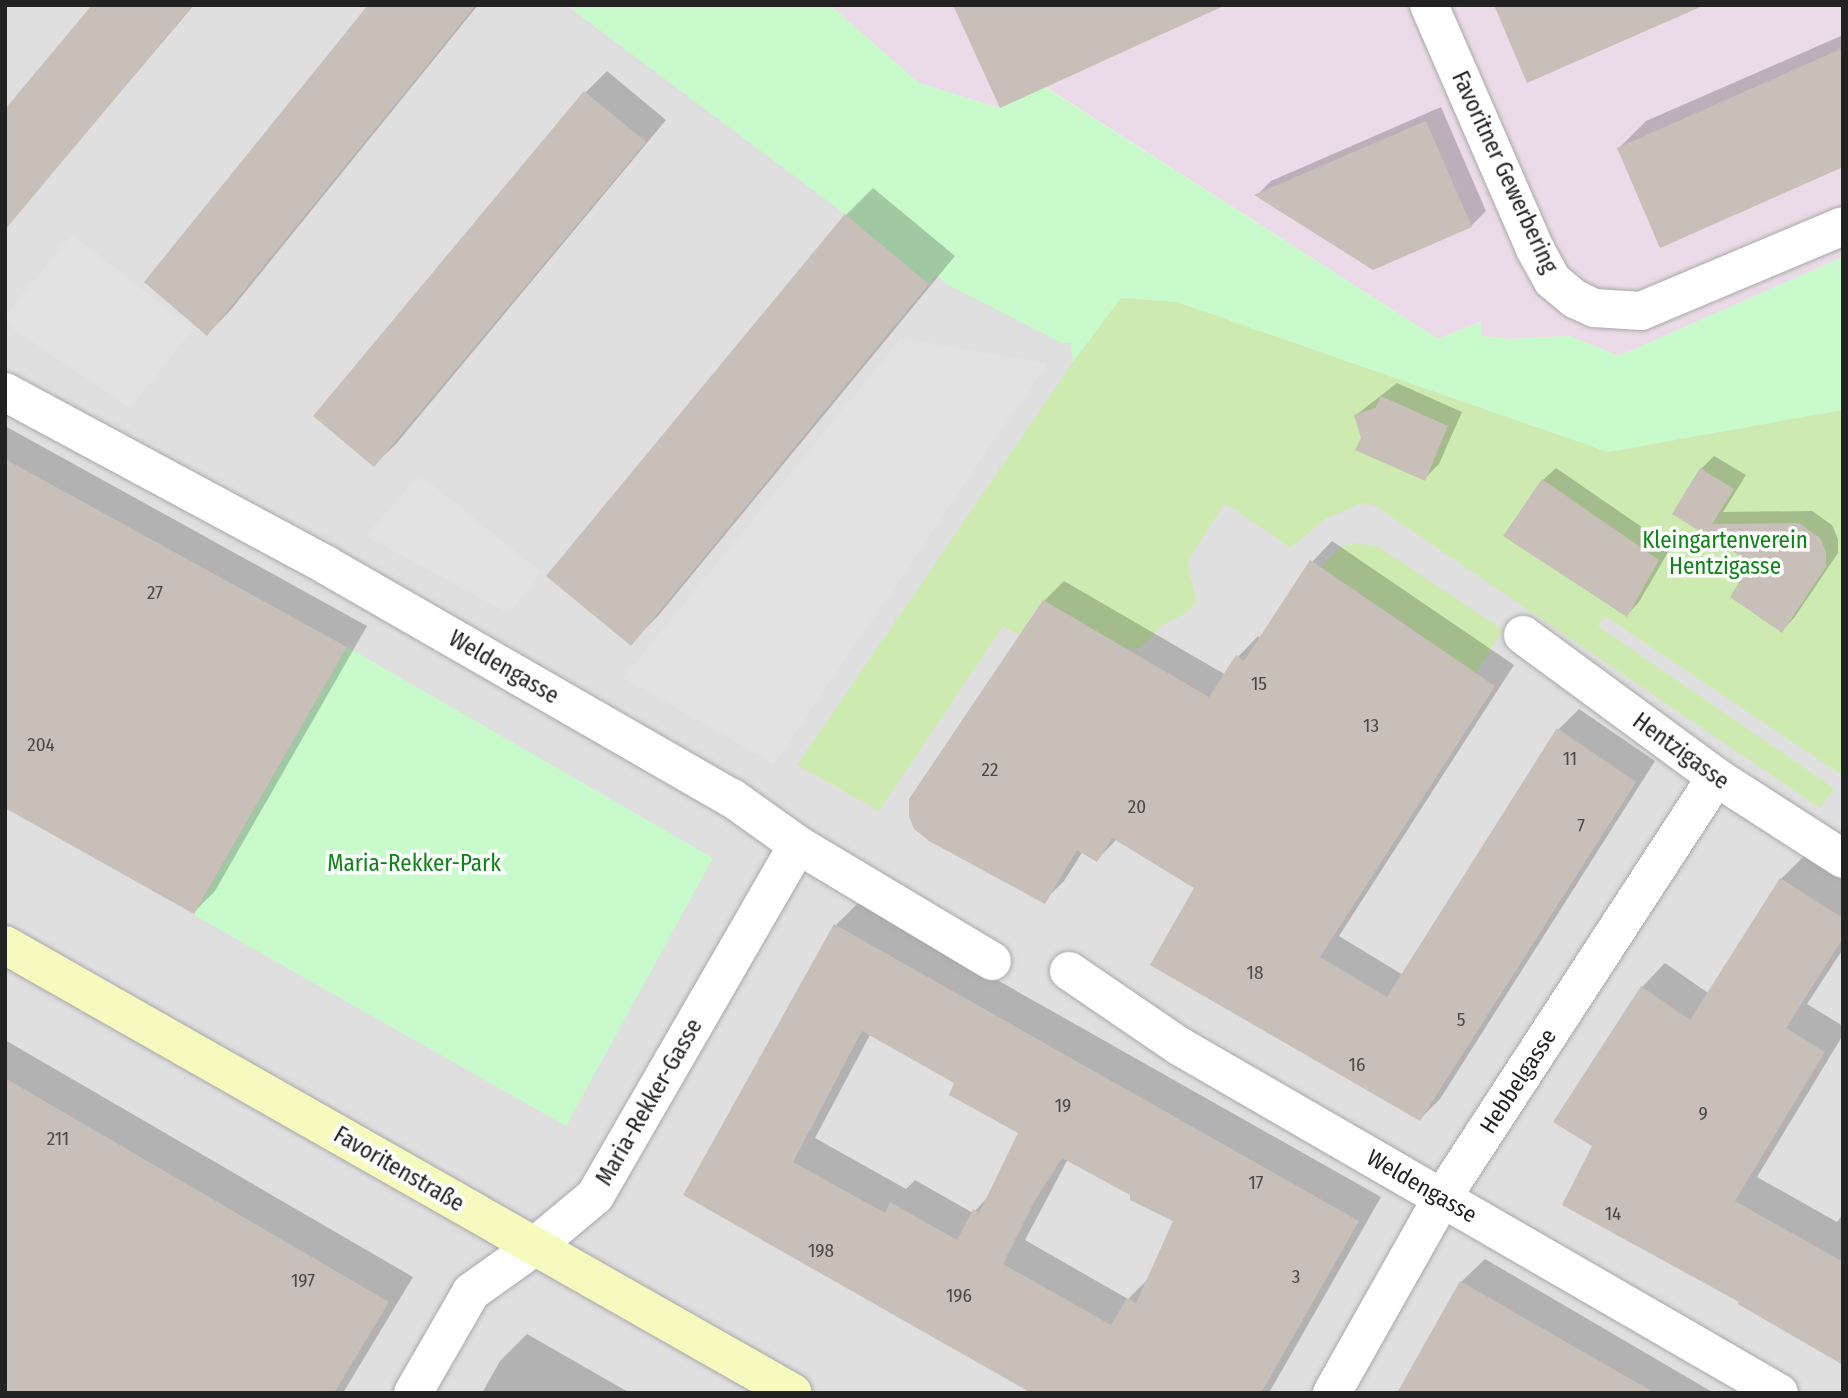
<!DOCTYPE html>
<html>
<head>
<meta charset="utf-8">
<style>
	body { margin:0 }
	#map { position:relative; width:1848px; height:1398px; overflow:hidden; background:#f2efe9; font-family:"Fira Sans Condensed",sans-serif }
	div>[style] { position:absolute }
	.residential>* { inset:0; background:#e0dfdf }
	.industrial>* { inset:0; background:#ebdbe8 }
	.grass>* { inset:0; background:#cdebb0 }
	.park>* { inset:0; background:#c8facc }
	.parking>* { inset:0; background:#e2e2e2 }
	.shadow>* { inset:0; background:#0003 }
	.building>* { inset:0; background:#c7bfb8 }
	.roads { filter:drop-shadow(0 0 2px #a9a9a9) drop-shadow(0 0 2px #a9a9a9) }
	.street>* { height:38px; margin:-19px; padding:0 19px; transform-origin:19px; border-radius:19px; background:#fff }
	.secondary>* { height:38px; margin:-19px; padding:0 19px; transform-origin:19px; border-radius:19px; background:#f7fabf }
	span { translate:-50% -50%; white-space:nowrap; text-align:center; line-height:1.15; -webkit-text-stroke:7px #fff; paint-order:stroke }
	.number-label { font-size:19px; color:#4b4948 }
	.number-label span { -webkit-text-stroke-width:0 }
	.street-label { font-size:23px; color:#222 }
	.park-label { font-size:23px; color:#0c8416 }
	.frame { position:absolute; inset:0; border:7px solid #222; pointer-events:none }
</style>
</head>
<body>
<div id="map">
	<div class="residential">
		<i style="clip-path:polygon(5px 5px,830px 5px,1177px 302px,1536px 427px,1843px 257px,1843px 1393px,5px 1393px)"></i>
	</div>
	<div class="industrial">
		<i style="clip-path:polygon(830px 5px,1843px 5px,1843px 257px,1619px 356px,1570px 336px,1509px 339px,1481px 336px,1480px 322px,1438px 339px,1046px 87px,1000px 108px,919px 83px)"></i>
	</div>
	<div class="grass">
		<i style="clip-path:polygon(1120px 298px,1177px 302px,1608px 452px,1843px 410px,1843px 776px,1605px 616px,1598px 626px,1834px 788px,1820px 808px,1374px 505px,1362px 503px,1325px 519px,1291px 548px,1225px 503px,1187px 562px,1197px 602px,1186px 613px,1161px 626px,1141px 648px,1127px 649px,1042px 600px,1019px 635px,1003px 626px,879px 811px,797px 765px,1073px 362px)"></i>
		<i style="clip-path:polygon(1354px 543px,1377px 546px,1503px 630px,1476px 673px,1321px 567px,1342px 546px)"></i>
	</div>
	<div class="park">
		<i style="clip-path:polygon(566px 5px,830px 5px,919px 83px,1000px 108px,1045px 87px,1438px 339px,1481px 322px,1481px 336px,1509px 339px,1570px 336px,1619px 356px,1843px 257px,1843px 410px,1608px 452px,1177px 302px,1121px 298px,1073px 362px,1071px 343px,1062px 343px,948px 285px,936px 275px,929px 284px,845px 214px)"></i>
		<i style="clip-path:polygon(347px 647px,713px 858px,566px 1126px,194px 915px)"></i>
	</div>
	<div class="parking">
		<i style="clip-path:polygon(72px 234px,193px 329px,130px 409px,5px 323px,5px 316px)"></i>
		<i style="clip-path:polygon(901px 338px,1047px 363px,774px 764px,623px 678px)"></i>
		<i style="clip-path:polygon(419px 474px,541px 572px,509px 614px,366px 536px)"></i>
	</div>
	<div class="shadow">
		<i style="clip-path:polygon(95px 5px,194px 5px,10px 222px)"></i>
		<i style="clip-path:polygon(371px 5px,478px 5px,229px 312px,207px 334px)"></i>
		<i style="clip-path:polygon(1843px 35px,1843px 165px,1619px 148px,1646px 121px)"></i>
		<i style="clip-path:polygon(607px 71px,666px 120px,396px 444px,374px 465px,315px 416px,586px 92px)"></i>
		<i style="clip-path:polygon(1441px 107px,1486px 211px,1471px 226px,1257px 195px,1271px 181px)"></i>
		<i style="clip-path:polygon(873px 188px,955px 256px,658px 616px,631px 643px,846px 215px)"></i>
		<i style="clip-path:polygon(1397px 383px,1462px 412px,1439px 464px,1424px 479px,1363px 438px,1356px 415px)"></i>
		<i style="clip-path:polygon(5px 426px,367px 626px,215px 891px,194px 912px,5px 806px)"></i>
		<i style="clip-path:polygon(1714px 456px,1746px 475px,1723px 512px,1812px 511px,1832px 525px,1838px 539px,1838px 553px,1794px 618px,1782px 631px,1754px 562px,1674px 514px,1701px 469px)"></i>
		<i style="clip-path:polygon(1556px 468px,1671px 547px,1639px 602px,1627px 615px,1543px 480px)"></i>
		<i style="clip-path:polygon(1332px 541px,1514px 665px,1339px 936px,1403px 975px,1559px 729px,1579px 709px,1655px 761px,1440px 1099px,1420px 1119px,1196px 888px,1117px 839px,1097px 860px,1083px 851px,1064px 881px,1044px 901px,1044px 601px,1064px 581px,1226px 675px,1238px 657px,1258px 636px,1261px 639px,1312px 562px)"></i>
		<i style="clip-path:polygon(1804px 856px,1843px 880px,1843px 949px,1807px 1004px,1843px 1026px,1843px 1035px,1757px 1177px,1837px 1222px,1843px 1214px,1843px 1363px,1742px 1301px,1595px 1146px,1556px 1121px,1642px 987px,1665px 963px,1708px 993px,1781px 879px)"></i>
		<i style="clip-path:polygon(evenodd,859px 902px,1381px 1197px,1269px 1393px,1034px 1393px,685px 1195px,836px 925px,859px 902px,871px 1033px,956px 1082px,1020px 1133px,989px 1196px,973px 1213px,915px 1180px,906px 1189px,815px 1138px,871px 1033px,859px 902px,1068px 1159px,1175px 1220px,1149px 1278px,1128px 1299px,1025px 1240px,1068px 1159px)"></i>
		<i style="clip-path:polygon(5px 1040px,413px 1277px,343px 1393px,5px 1393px)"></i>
		<i style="clip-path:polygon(1485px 1259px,1714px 1393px,1399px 1393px,1461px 1282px)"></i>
		<i style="clip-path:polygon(527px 1334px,630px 1393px,482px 1393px,500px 1361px)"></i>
	</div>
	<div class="building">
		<i style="clip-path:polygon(92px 5px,193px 5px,5px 230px,5px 109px)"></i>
		<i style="clip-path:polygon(368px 5px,476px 5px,207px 336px,144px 282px)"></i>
		<i style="clip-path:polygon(953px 5px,1226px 5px,1000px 108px)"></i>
		<i style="clip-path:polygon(1494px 5px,1705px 5px,1527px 83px)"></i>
		<i style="clip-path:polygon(1843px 48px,1843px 167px,1660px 248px,1617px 148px)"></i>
		<i style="clip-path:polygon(584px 91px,646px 142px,374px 467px,313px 416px)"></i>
		<i style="clip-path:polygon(1426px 121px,1472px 227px,1373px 270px,1254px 195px)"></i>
		<i style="clip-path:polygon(845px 214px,929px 284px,631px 646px,546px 576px)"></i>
		<i style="clip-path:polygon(1381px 396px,1448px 426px,1425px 481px,1355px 450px,1361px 438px,1354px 415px,1375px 408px)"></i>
		<i style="clip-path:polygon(5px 459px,347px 647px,194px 914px,5px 808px)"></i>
		<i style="clip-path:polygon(1700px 468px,1734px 489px,1712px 524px,1799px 523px,1820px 538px,1826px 552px,1826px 567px,1782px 633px,1730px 597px,1751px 563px,1672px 514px)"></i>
		<i style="clip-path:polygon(1542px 479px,1659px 560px,1627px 617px,1503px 536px)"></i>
		<i style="clip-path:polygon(1310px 560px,1495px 686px,1320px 957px,1387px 997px,1557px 728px,1636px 782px,1420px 1121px,1150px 965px,1194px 888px,1112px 838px,1097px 862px,1077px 850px,1045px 904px,929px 841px,914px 829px,909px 816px,909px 799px,1043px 600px,1209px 697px,1236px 655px,1244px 661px)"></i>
		<i style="clip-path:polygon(1780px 878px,1843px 918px,1843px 938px,1786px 1028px,1825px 1052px,1735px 1201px,1843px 1262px,1843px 1365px,1738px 1304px,1739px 1302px,1562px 1205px,1592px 1146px,1553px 1122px,1641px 986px,1690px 1020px)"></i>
		<i style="clip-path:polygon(evenodd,834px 924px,1359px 1221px,1261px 1393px,1031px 1393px,683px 1195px,834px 924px,862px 1031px,954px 1083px,949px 1095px,1018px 1133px,979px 1213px,973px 1209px,957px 1240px,890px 1202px,885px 1213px,793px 1162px,862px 1031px,834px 924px,1062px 1158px,1130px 1195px,1130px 1200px,1173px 1221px,1136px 1303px,1127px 1298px,1111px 1325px,1003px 1264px,1034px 1202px,1062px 1158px)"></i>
		<i style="clip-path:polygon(5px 1078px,389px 1302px,334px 1393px,5px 1393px)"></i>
		<i style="clip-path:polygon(1460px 1281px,1655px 1393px,1397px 1393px)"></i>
	</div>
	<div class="roads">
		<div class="street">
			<i style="left:1429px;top:5px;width:266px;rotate:66.5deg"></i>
			<i style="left:1535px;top:249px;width:35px;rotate:61deg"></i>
			<i style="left:1552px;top:280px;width:30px;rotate:40deg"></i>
			<i style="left:1575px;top:299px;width:21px;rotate:25deg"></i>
			<i style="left:1594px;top:308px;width:47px;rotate:3.7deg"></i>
			<i style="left:1641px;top:311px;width:219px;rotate:-22.8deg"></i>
			<i style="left:5px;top:392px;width:365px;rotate:28.3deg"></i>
			<i style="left:326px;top:565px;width:468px;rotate:29.9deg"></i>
			<i style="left:732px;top:798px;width:81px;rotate:35.5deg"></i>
			<i style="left:798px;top:845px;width:226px;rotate:30.9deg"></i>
			<i style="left:1523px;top:635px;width:240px;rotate:36.3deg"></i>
			<i style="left:1716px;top:777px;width:151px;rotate:32.8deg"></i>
			<i style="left:1069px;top:971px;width:133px;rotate:34.3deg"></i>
			<i style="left:1179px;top:1046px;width:693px;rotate:30.04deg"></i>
			<i style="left:413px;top:1393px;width:116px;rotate:-60.1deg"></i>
			<i style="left:471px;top:1292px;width:77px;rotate:-35.5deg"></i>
			<i style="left:534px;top:1247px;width:80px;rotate:-39.9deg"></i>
			<i style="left:595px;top:1196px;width:405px;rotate:-60deg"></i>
			<i style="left:1332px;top:1393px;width:224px;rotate:-60.6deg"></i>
			<i style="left:1442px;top:1198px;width:502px;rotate:-56.94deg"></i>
		</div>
		<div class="secondary">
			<i style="left:5px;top:945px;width:906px;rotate:29.62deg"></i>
		</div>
	</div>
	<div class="number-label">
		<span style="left:155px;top:593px">27</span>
		<span style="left:1259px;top:684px">15</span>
		<span style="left:1371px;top:726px">13</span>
		<span style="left:41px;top:745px">204</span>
		<span style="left:1570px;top:759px">11</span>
		<span style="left:990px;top:770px">22</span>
		<span style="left:1137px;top:807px">20</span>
		<span style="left:1581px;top:826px">7</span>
		<span style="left:1255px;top:973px">18</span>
		<span style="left:1461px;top:1020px">5</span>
		<span style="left:1357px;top:1065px">16</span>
		<span style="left:1063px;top:1106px">19</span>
		<span style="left:1703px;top:1114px">9</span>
		<span style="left:58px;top:1139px">211</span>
		<span style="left:1256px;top:1183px">17</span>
		<span style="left:1613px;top:1214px">14</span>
		<span style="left:821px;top:1251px">198</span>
		<span style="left:1296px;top:1277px">3</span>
		<span style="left:303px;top:1281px">197</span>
		<span style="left:959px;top:1296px">196</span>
	</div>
	<div class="street-label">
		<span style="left:1505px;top:172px;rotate:65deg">Favoritner Gewerbering</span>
		<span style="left:504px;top:667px;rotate:30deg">Weldengasse</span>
		<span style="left:1681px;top:751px;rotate:36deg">Hentzigasse</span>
		<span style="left:1518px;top:1081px;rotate:-57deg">Hebbelgasse</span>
		<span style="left:649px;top:1102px;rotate:-60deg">Maria-Rekker-Gasse</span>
		<span style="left:399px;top:1169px;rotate:30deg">Favoritenstraße</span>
		<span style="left:1422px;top:1186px;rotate:30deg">Weldengasse</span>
	</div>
	<div class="park-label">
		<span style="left:1725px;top:553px">Kleingartenverein<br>Hentzigasse</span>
		<span style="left:414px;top:863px">Maria-Rekker-Park</span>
	</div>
	<div class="frame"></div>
</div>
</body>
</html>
